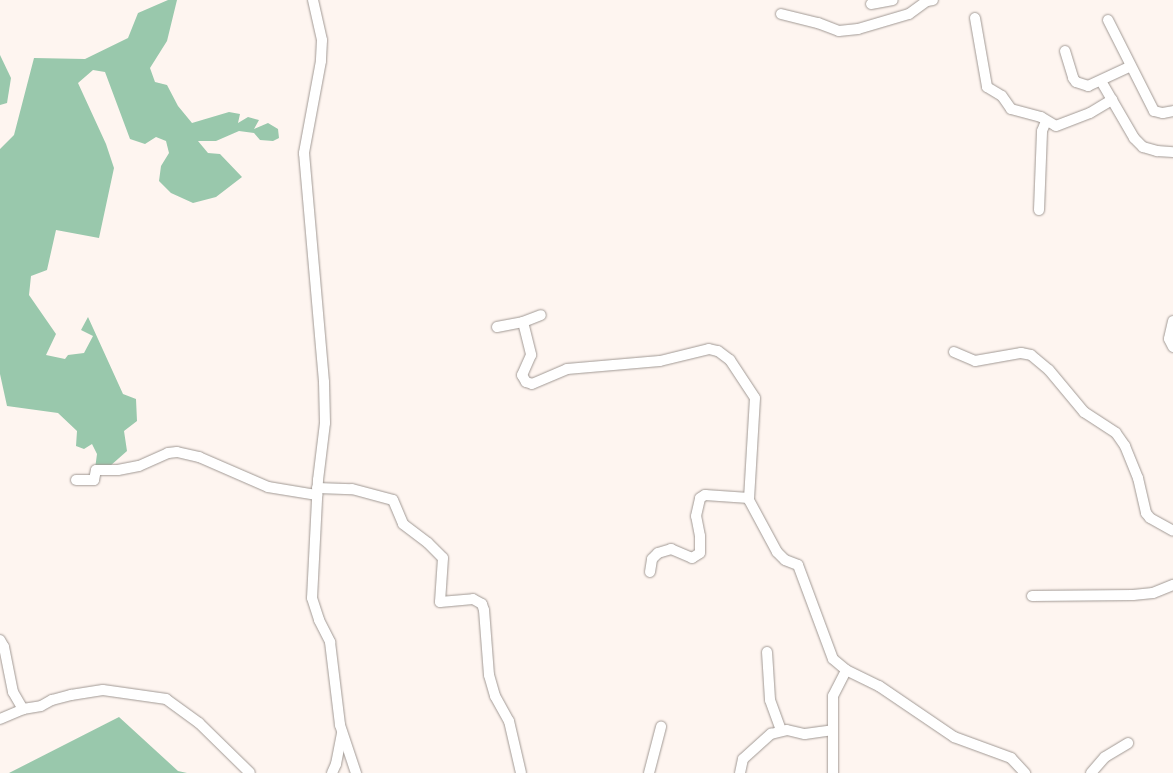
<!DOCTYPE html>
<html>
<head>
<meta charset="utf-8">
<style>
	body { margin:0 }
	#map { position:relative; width:1173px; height:773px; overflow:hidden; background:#fef5f0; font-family:Overpass,sans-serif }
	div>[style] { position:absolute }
	.forest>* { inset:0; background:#99c8ac }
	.roads { filter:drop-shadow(0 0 1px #a19994) drop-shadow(0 0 1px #a19994) }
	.minor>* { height:10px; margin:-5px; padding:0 5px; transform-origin:5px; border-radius:5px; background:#fff }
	span { translate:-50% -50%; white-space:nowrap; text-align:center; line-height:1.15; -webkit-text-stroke:4px #fff; paint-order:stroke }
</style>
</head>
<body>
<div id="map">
	<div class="forest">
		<i style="clip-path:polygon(168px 0,177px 0,167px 41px,150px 68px,155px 82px,167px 85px,178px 106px,192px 123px,229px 112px,240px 114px,238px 123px,248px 117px,259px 120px,254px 129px,268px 123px,278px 129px,279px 138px,273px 141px,260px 140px,254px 133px,239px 131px,216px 141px,198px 141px,208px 153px,220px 154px,242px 177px,216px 197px,193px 203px,171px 193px,159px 181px,161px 166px,169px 153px,166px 141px,156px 137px,145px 144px,130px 139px,105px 72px,93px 70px,78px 83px,106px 144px,114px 168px,99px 238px,56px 230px,47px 270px,31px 276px,29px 295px,56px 334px,46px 355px,65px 359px,68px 355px,84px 353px,93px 336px,81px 330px,88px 317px,123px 394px,136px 399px,137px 421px,124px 431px,127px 451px,110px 466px,95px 469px,97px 454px,92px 444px,84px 449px,76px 446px,77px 431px,58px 413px,7px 406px,0 374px,0 149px,14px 135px,34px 58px,85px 59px,128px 38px,138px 13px)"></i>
		<i style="clip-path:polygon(0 55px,11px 78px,7px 103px,0 105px)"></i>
		<i style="clip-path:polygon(119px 717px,178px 771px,187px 773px,9px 773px)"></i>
	</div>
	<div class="roads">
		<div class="minor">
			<i style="left:313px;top:0;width:41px;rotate:77.3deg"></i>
			<i style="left:322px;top:40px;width:21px;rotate:93deg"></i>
			<i style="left:321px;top:61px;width:94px;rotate:100.5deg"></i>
			<i style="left:304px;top:153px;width:230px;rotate:85deg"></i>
			<i style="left:324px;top:382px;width:41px;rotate:88.6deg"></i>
			<i style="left:325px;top:423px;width:57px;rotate:97deg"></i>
			<i style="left:318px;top:480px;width:118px;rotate:92.9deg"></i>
			<i style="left:312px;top:598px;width:23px;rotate:72deg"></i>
			<i style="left:319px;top:620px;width:25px;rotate:63deg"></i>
			<i style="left:330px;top:642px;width:84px;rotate:83.1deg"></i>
			<i style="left:340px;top:725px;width:51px;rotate:71.6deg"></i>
			<i style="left:871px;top:4px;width:22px;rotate:-10deg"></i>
			<i style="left:781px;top:14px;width:38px;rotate:14deg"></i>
			<i style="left:818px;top:23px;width:22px;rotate:21deg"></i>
			<i style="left:839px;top:31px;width:19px;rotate:-6deg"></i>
			<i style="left:858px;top:29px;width:53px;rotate:-16.4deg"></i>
			<i style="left:909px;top:14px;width:22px;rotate:-36deg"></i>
			<i style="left:927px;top:1px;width:6px;rotate:-9deg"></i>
			<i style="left:975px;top:18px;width:70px;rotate:80.1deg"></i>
			<i style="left:987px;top:87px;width:17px;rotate:31deg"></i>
			<i style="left:1002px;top:96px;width:16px;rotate:55deg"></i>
			<i style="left:1011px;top:109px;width:31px;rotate:15deg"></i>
			<i style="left:1041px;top:117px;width:17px;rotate:31deg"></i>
			<i style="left:1056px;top:126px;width:36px;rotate:-21deg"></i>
			<i style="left:1090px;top:113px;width:26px;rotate:-31deg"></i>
			<i style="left:1108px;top:20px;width:102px;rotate:63.2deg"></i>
			<i style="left:1154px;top:111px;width:9px;rotate:13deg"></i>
			<i style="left:1163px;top:113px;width:10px;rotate:-11deg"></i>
			<i style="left:1065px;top:51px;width:28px;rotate:73deg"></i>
			<i style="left:1073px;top:78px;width:5px;rotate:53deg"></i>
			<i style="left:1076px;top:82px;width:13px;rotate:18deg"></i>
			<i style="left:1088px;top:86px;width:47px;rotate:-24.9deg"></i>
			<i style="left:1101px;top:81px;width:66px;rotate:59.9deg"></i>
			<i style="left:1134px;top:138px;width:13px;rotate:45deg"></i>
			<i style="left:1143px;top:147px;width:15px;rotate:16deg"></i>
			<i style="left:1157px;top:151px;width:16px;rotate:4deg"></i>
			<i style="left:1039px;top:210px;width:79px;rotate:-87.8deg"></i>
			<i style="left:1042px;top:131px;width:11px;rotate:-68deg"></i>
			<i style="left:1173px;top:321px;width:18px;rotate:103deg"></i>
			<i style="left:1169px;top:339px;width:9px;rotate:63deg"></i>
			<i style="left:523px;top:322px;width:19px;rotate:-21deg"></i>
			<i style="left:497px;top:327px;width:26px;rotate:-11deg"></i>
			<i style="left:523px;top:322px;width:34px;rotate:76deg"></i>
			<i style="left:531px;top:355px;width:22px;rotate:114deg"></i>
			<i style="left:522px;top:375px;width:8px;rotate:60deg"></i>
			<i style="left:526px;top:382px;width:6px;rotate:18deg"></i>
			<i style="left:532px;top:384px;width:38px;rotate:-23deg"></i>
			<i style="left:567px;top:369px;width:93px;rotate:-4.9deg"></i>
			<i style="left:660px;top:361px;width:50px;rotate:-13.8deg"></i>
			<i style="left:709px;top:349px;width:9px;rotate:13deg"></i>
			<i style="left:718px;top:351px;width:15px;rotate:37deg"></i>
			<i style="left:730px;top:360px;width:45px;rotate:56.7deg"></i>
			<i style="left:755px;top:398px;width:102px;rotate:93.4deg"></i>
			<i style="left:749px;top:500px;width:59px;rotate:61.7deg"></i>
			<i style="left:777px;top:552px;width:11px;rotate:45deg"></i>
			<i style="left:785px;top:560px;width:14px;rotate:21deg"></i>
			<i style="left:798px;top:565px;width:100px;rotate:69.6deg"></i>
			<i style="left:833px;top:659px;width:17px;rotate:40deg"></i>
			<i style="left:846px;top:670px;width:37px;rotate:26deg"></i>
			<i style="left:879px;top:686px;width:91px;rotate:34.2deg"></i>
			<i style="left:954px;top:737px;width:61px;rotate:20.2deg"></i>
			<i style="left:1011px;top:758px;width:21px;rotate:47deg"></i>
			<i style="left:954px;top:352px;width:23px;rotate:23deg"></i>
			<i style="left:975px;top:361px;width:47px;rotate:-9.9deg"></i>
			<i style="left:1021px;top:353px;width:10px;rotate:11deg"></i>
			<i style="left:1031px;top:355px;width:23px;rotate:40deg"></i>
			<i style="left:1049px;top:370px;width:55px;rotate:50.2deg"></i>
			<i style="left:1084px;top:412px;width:38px;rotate:33deg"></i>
			<i style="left:1116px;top:433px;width:16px;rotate:55deg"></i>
			<i style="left:1125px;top:446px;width:35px;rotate:68deg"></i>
			<i style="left:1138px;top:478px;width:36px;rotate:77deg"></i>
			<i style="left:1146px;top:513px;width:6px;rotate:51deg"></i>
			<i style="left:1150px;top:518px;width:26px;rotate:29deg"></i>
			<i style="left:76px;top:480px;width:18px"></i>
			<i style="left:94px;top:480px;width:10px;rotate:-79deg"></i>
			<i style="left:96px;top:470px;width:22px"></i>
			<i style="left:118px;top:470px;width:21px;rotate:-11deg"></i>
			<i style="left:139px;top:466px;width:32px;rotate:-24deg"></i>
			<i style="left:168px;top:453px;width:9px;rotate:-6deg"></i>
			<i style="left:177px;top:452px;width:23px;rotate:13deg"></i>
			<i style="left:199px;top:457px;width:75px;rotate:23.5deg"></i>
			<i style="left:268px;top:487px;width:50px;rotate:9.3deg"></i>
			<i style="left:317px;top:488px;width:35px;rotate:2deg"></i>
			<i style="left:352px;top:489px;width:42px;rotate:15deg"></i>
			<i style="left:393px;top:500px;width:26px;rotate:67deg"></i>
			<i style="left:403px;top:524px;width:31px;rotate:37deg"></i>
			<i style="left:428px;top:543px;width:21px;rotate:45deg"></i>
			<i style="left:443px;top:558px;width:44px;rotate:93.9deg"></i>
			<i style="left:440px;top:602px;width:33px;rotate:-5deg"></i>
			<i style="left:473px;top:599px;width:10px;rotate:29deg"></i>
			<i style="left:482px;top:604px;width:6px;rotate:72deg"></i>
			<i style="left:484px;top:610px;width:65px;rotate:85.6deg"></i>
			<i style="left:489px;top:675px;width:22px;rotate:74deg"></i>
			<i style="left:495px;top:696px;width:29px;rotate:61deg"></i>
			<i style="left:509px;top:721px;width:53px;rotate:77deg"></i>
			<i style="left:650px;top:572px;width:13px;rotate:-81deg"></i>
			<i style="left:652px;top:559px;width:8px;rotate:-45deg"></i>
			<i style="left:658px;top:553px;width:14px;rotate:-17deg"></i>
			<i style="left:671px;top:549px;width:23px;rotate:23deg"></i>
			<i style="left:692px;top:558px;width:9px;rotate:-32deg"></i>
			<i style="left:700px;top:553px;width:17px;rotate:-90deg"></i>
			<i style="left:700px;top:536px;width:20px;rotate:-101deg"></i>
			<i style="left:696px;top:516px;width:18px;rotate:-77deg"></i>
			<i style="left:700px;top:498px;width:6px;rotate:-31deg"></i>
			<i style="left:705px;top:495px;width:44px;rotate:3.9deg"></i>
			<i style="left:1032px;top:596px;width:101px;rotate:-0.6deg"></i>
			<i style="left:1133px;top:595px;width:20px;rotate:-6deg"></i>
			<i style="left:1153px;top:593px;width:22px;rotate:-22deg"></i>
			<i style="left:0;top:640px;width:8px;rotate:60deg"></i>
			<i style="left:4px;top:647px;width:46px;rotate:78.7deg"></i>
			<i style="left:13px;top:692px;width:20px;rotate:60deg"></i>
			<i style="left:23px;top:709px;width:18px;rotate:-9deg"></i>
			<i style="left:41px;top:706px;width:13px;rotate:-29deg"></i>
			<i style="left:52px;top:700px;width:20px;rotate:-15deg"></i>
			<i style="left:71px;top:695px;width:32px;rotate:-9deg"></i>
			<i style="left:103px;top:690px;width:64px;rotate:8.1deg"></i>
			<i style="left:166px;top:699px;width:41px;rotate:36deg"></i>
			<i style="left:199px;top:723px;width:71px;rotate:44.4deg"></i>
			<i style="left:767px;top:652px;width:48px;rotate:86.4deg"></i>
			<i style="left:770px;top:700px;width:33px;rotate:70deg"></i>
			<i style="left:0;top:719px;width:25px;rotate:-23deg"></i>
			<i style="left:332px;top:773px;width:10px;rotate:-66deg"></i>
			<i style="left:336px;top:764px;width:32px;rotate:-79deg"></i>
			<i style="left:649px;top:773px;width:48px;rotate:-75.4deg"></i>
			<i style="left:740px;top:773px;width:14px;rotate:-78deg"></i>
			<i style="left:743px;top:759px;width:38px;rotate:-42deg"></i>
			<i style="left:771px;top:734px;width:16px;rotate:-14deg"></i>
			<i style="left:787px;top:730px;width:18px;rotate:13deg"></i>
			<i style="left:805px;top:734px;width:28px;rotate:-8deg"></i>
			<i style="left:833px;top:773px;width:77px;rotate:-90deg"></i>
			<i style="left:833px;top:696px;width:29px;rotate:-63deg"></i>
			<i style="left:1091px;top:773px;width:21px;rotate:-49deg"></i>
			<i style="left:1105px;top:757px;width:27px;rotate:-31deg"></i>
		</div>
	</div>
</div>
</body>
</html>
